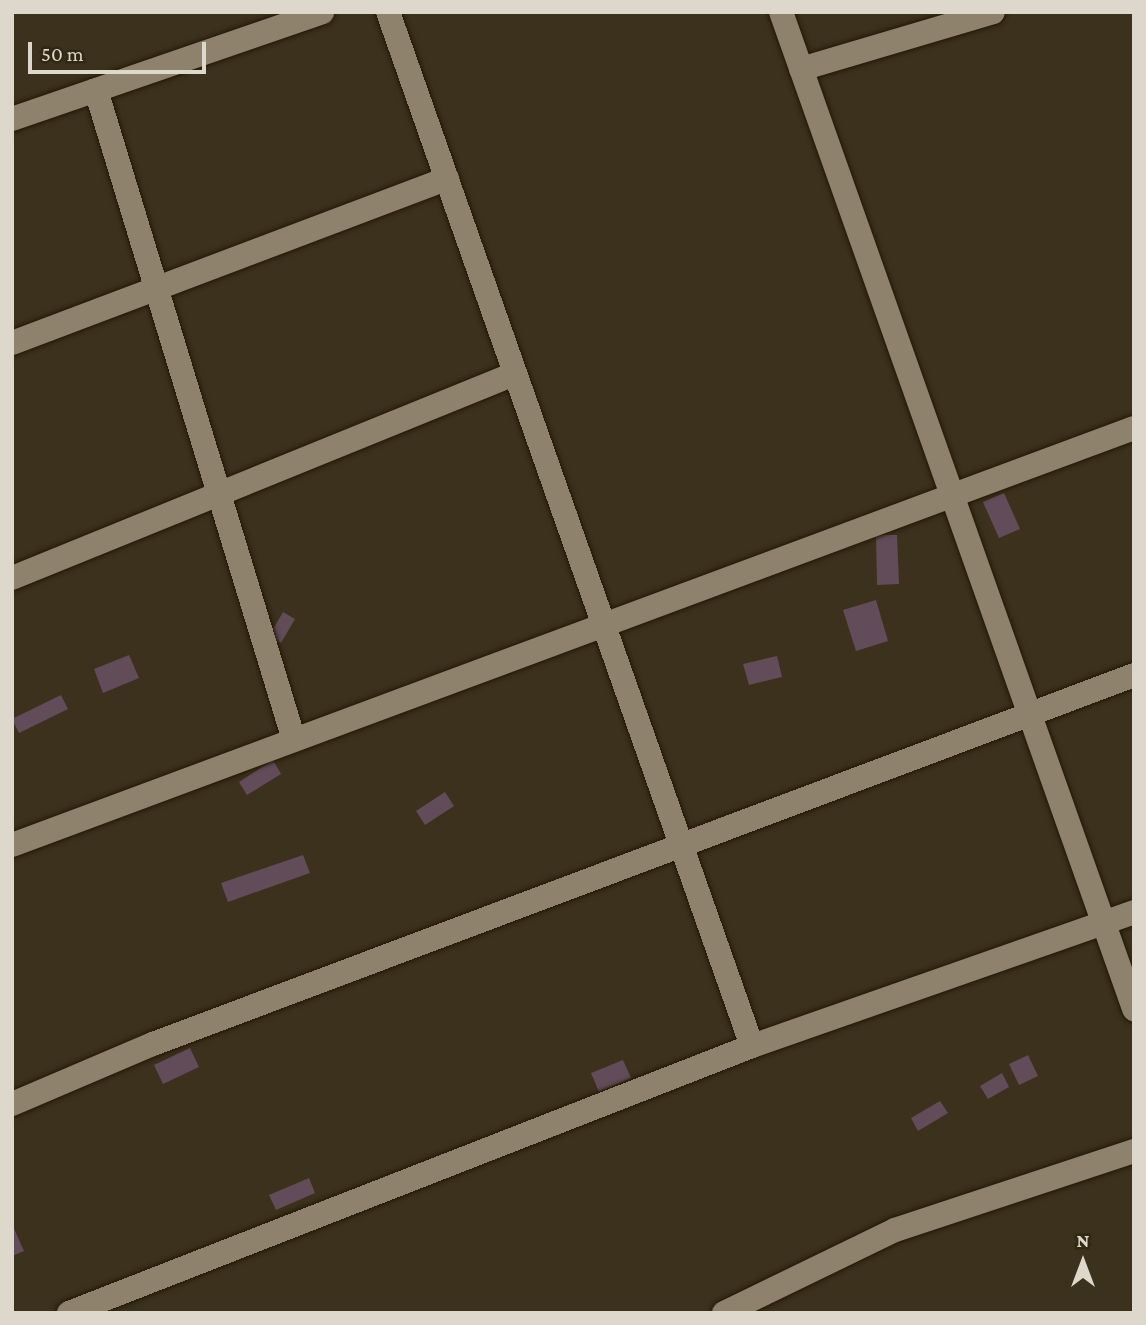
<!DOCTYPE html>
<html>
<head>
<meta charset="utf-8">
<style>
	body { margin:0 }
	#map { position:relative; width:1146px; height:1325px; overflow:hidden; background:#3b311d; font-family:"Crimson Pro",serif }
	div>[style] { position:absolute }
	.building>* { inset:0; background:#624c59 }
	.roads { filter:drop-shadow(0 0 2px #221805) drop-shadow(0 0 2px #221805) }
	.minor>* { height:24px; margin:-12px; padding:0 12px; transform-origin:12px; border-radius:12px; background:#8f826c }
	span { translate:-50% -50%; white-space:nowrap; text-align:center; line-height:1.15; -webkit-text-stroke:7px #312713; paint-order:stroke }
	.frame { position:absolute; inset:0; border:14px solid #ded7cb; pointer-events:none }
	.north { position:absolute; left:1048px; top:1227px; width:70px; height:70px; -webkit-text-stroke:5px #312713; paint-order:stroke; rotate:0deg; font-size:19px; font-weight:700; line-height:28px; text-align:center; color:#ded7cb }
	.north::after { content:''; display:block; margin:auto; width:24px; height:32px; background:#ded7cb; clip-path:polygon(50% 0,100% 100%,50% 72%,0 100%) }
	.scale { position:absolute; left:28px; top:42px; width:178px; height:32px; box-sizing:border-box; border:4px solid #ded7cb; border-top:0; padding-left:9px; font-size:21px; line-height:24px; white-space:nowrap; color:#ded7cb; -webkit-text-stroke:5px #312713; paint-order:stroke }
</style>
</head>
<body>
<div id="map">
	<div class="building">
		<i style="clip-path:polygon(1004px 493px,1020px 529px,999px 538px,983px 502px)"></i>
		<i style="clip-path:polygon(876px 535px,897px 535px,899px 584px,877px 585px)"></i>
		<i style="clip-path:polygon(876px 600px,888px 641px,856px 651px,843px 610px)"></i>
		<i style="clip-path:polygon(283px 612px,295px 619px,281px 643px,269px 636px)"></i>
		<i style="clip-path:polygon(129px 655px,139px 678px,103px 693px,94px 669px)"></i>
		<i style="clip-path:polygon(777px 656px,782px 677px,749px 685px,743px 664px)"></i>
		<i style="clip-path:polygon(61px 695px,68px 709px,19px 733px,12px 719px)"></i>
		<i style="clip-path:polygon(273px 760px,281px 774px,247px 795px,239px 782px)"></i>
		<i style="clip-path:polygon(445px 792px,454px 806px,425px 825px,416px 811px)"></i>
		<i style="clip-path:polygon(303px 855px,310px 873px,228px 902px,221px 883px)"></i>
		<i style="clip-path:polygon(190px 1048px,199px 1067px,163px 1084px,154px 1065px)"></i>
		<i style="clip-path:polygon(1028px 1055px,1038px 1076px,1019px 1085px,1009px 1064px)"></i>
		<i style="clip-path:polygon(623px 1060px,631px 1078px,599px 1092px,591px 1073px)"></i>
		<i style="clip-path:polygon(1002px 1073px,1009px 1087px,988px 1099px,980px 1086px)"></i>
		<i style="clip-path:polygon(940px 1101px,948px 1113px,918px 1131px,911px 1118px)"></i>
		<i style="clip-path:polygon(309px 1178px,315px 1193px,276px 1210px,269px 1195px)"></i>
		<i style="clip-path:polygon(12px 1224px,24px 1251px,12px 1256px)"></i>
	</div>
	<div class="roads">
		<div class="minor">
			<i style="left:388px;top:12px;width:1096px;rotate:70.61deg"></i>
			<i style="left:781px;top:12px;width:1058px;rotate:70.5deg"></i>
			<i style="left:801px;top:69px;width:200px;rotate:-16.5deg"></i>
			<i style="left:96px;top:90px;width:679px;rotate:73.06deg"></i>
			<i style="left:12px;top:119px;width:328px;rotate:-19deg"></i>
			<i style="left:12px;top:343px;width:465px;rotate:-20.7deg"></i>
			<i style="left:12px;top:578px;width:542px;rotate:-22.12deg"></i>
			<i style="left:12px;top:845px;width:1197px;rotate:-20.39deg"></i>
			<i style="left:12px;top:1104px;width:153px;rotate:-23.1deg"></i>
			<i style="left:153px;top:1044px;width:1048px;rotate:-20.61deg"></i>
			<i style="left:69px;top:1313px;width:733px;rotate:-21.35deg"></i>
			<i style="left:752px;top:1046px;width:405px;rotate:-19.3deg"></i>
			<i style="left:724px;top:1313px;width:190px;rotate:-25.9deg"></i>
			<i style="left:895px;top:1230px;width:252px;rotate:-18.3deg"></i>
		</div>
	</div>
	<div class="frame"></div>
	<div class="north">N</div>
	<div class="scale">50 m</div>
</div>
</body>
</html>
